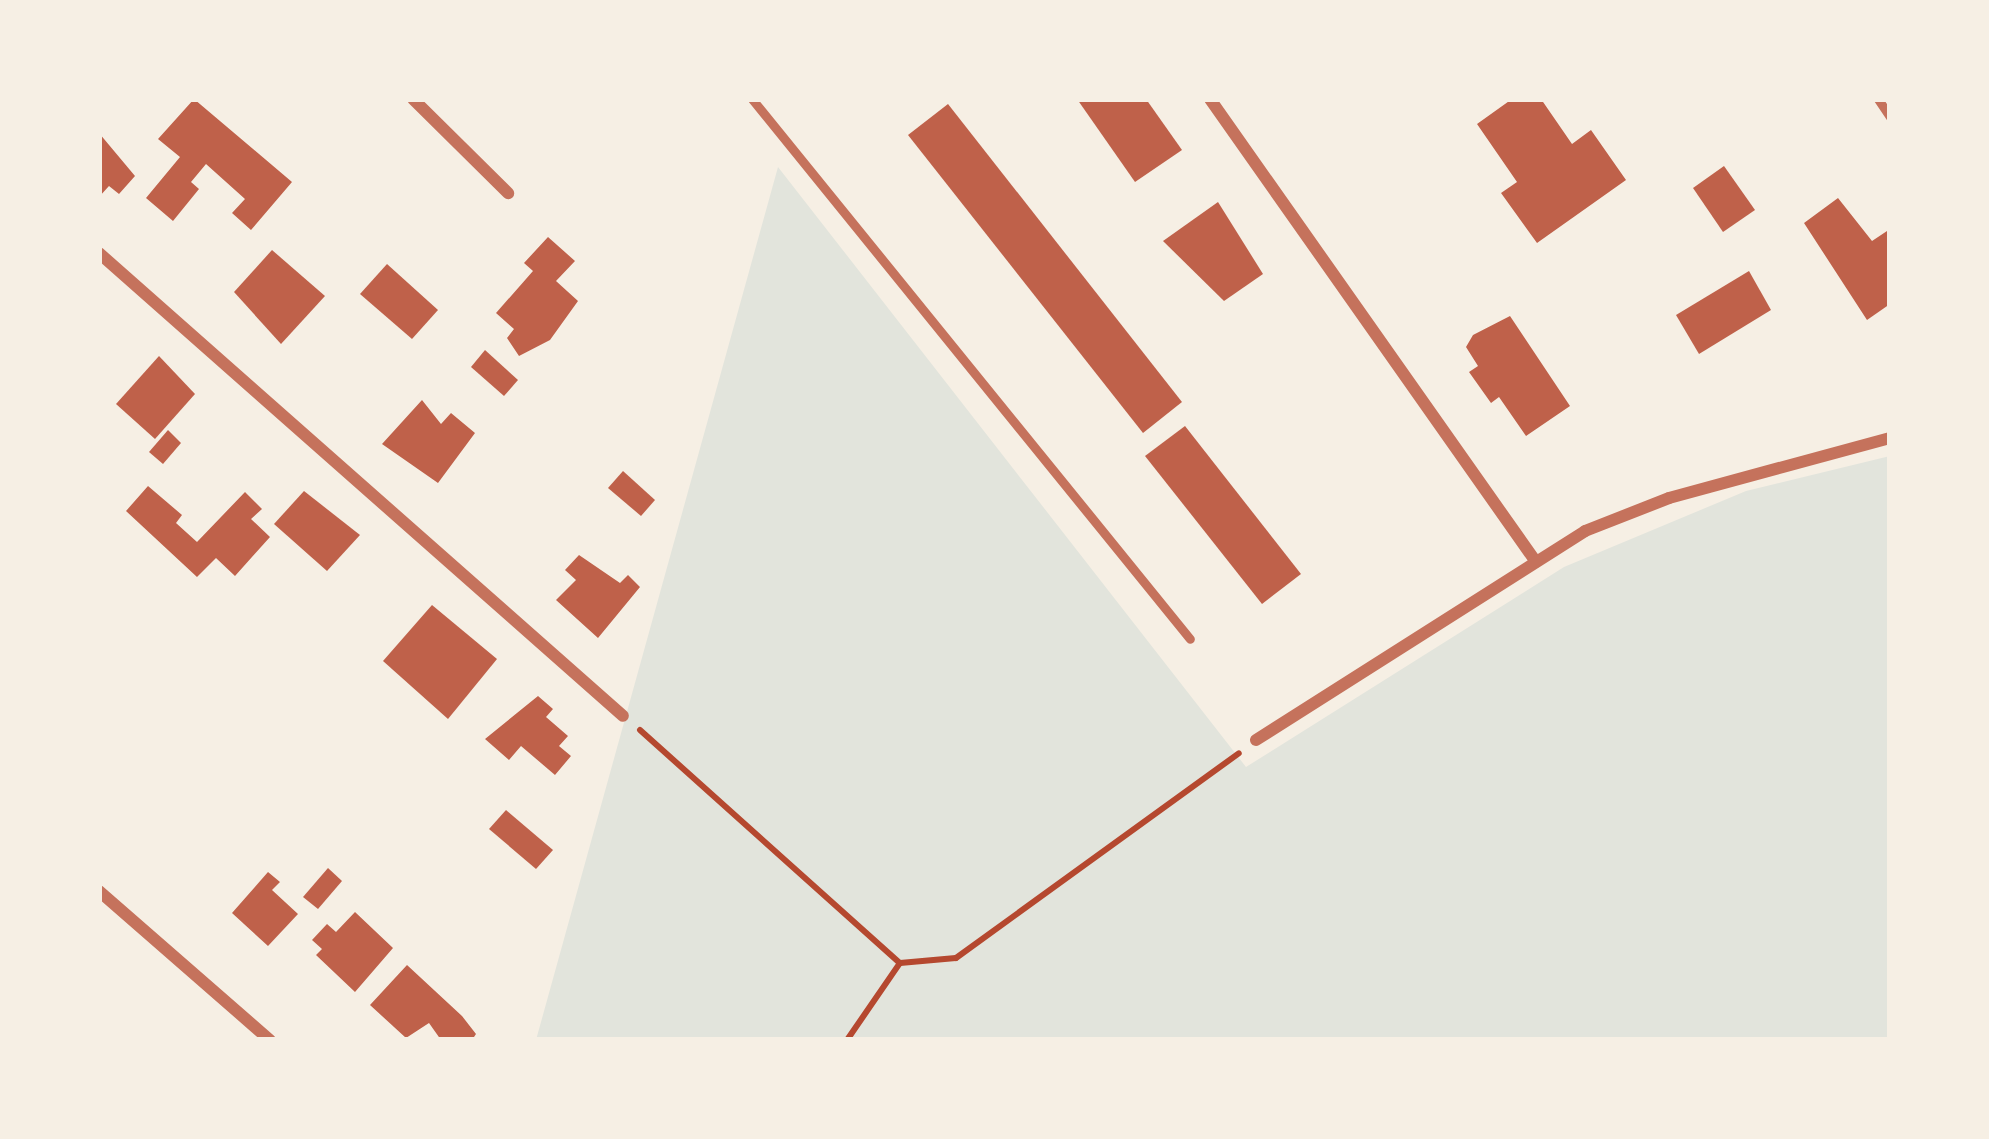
<!DOCTYPE html>
<html>
<head>
<meta charset="utf-8">
<style>
	body { margin:0 }
	#map { position:relative; width:1989px; height:1139px; overflow:hidden; background:#f6efe4; font-family:Quicksand,sans-serif }
	div>[style] { position:absolute }
	.green>* { inset:0; background:#e2e4dc }
	.building>* { inset:0; background:#bf614a }
	.path>* { height:6px; margin:-3px; padding:0 3px; transform-origin:3px; border-radius:3px; background:#b5482f }
	.service>* { height:9px; margin:-4.5px; padding:0 4.5px; transform-origin:4.5px; border-radius:4.5px; background:#c5725c }
	.minor>* { height:12px; margin:-6px; padding:0 6px; transform-origin:6px; border-radius:6px; background:#c5725c }
	span { translate:-50% -50%; white-space:nowrap; text-align:center; line-height:1.15; -webkit-text-stroke:12px #f6efe4; paint-order:stroke }
	.frame { position:absolute; inset:0; border:102px solid #f6efe4; pointer-events:none }
</style>
</head>
<body>
<div id="map">
	<div class="green">
		<i style="clip-path:polygon(778px 167px,1246px 767px,1564px 567px,1746px 491px,1890px 456px,1890px 1040px,536px 1040px)"></i>
	</div>
	<div class="building">
		<i style="clip-path:polygon(194px 99px,292px 182px,251px 230px,232px 213px,245px 199px,206px 164px,191px 182px,199px 189px,173px 221px,146px 198px,180px 157px,158px 139px)"></i>
		<i style="clip-path:polygon(1077px 99px,1146px 99px,1182px 150px,1135px 182px)"></i>
		<i style="clip-path:polygon(1512px 99px,1541px 99px,1572px 144px,1591px 130px,1626px 180px,1537px 243px,1501px 193px,1517px 182px,1477px 124px)"></i>
		<i style="clip-path:polygon(948px 104px,1182px 402px,1143px 433px,908px 135px)"></i>
		<i style="clip-path:polygon(99px 133px,135px 176px,119px 194px,109px 186px,99px 197px)"></i>
		<i style="clip-path:polygon(1724px 166px,1755px 210px,1723px 232px,1693px 188px)"></i>
		<i style="clip-path:polygon(1838px 198px,1872px 241px,1890px 229px,1890px 304px,1867px 320px,1804px 223px)"></i>
		<i style="clip-path:polygon(1218px 202px,1263px 274px,1224px 301px,1163px 241px)"></i>
		<i style="clip-path:polygon(548px 237px,575px 261px,556px 281px,578px 301px,550px 340px,519px 356px,507px 338px,514px 329px,496px 313px,533px 271px,524px 263px)"></i>
		<i style="clip-path:polygon(272px 250px,325px 296px,281px 344px,234px 292px)"></i>
		<i style="clip-path:polygon(387px 264px,438px 310px,412px 339px,360px 294px)"></i>
		<i style="clip-path:polygon(1749px 271px,1771px 310px,1699px 354px,1676px 315px)"></i>
		<i style="clip-path:polygon(1510px 316px,1570px 406px,1526px 436px,1499px 397px,1491px 403px,1469px 372px,1478px 366px,1466px 347px,1473px 335px)"></i>
		<i style="clip-path:polygon(485px 350px,518px 380px,504px 396px,471px 367px)"></i>
		<i style="clip-path:polygon(159px 356px,195px 394px,155px 439px,116px 404px)"></i>
		<i style="clip-path:polygon(422px 400px,441px 424px,451px 413px,475px 433px,438px 483px,382px 444px)"></i>
		<i style="clip-path:polygon(1185px 426px,1301px 574px,1262px 604px,1145px 456px)"></i>
		<i style="clip-path:polygon(168px 430px,181px 443px,163px 464px,149px 452px)"></i>
		<i style="clip-path:polygon(623px 471px,655px 500px,641px 516px,608px 488px)"></i>
		<i style="clip-path:polygon(148px 486px,182px 515px,176px 523px,197px 542px,245px 492px,262px 509px,251px 519px,270px 537px,235px 576px,216px 558px,197px 577px,126px 511px)"></i>
		<i style="clip-path:polygon(304px 491px,360px 535px,327px 571px,274px 524px)"></i>
		<i style="clip-path:polygon(579px 555px,620px 583px,628px 575px,640px 587px,598px 638px,556px 600px,576px 580px,565px 570px)"></i>
		<i style="clip-path:polygon(432px 605px,497px 659px,448px 719px,383px 661px)"></i>
		<i style="clip-path:polygon(538px 696px,553px 709px,546px 717px,568px 736px,559px 746px,571px 756px,555px 775px,521px 746px,509px 760px,485px 739px)"></i>
		<i style="clip-path:polygon(506px 810px,553px 850px,536px 869px,489px 829px)"></i>
		<i style="clip-path:polygon(328px 868px,342px 881px,318px 909px,303px 897px)"></i>
		<i style="clip-path:polygon(268px 872px,280px 882px,272px 890px,298px 914px,268px 946px,232px 913px)"></i>
		<i style="clip-path:polygon(355px 912px,393px 948px,355px 992px,316px 955px,322px 949px,312px 940px,327px 924px,336px 932px)"></i>
		<i style="clip-path:polygon(407px 965px,462px 1016px,476px 1034px,472px 1040px,441px 1040px,429px 1023px,406px 1038px,370px 1005px)"></i>
	</div>
	<div class="path">
		<i style="left:640px;top:730px;width:349px;rotate:41.9deg"></i>
		<i style="left:900px;top:963px;width:56px;rotate:-5.1deg"></i>
		<i style="left:956px;top:958px;width:349px;rotate:-35.9deg"></i>
		<i style="left:847px;top:1040px;width:93px;rotate:-55.5deg"></i>
	</div>
	<div class="service">
		<i style="left:752px;top:99px;width:695px;rotate:50.95deg"></i>
		<i style="left:1878px;top:99px;width:22px;rotate:56deg"></i>
	</div>
	<div class="minor">
		<i style="left:413px;top:99px;width:134px;rotate:44.7deg"></i>
		<i style="left:1210px;top:99px;width:566px;rotate:54.85deg"></i>
		<i style="left:99px;top:253px;width:699px;rotate:41.46deg"></i>
		<i style="left:1256px;top:740px;width:390px;rotate:-32.4deg"></i>
		<i style="left:1585px;top:531px;width:90px;rotate:-21.4deg"></i>
		<i style="left:1669px;top:498px;width:229px;rotate:-15.2deg"></i>
		<i style="left:99px;top:891px;width:227px;rotate:41.1deg"></i>
	</div>
	<div class="frame"></div>
</div>
</body>
</html>
